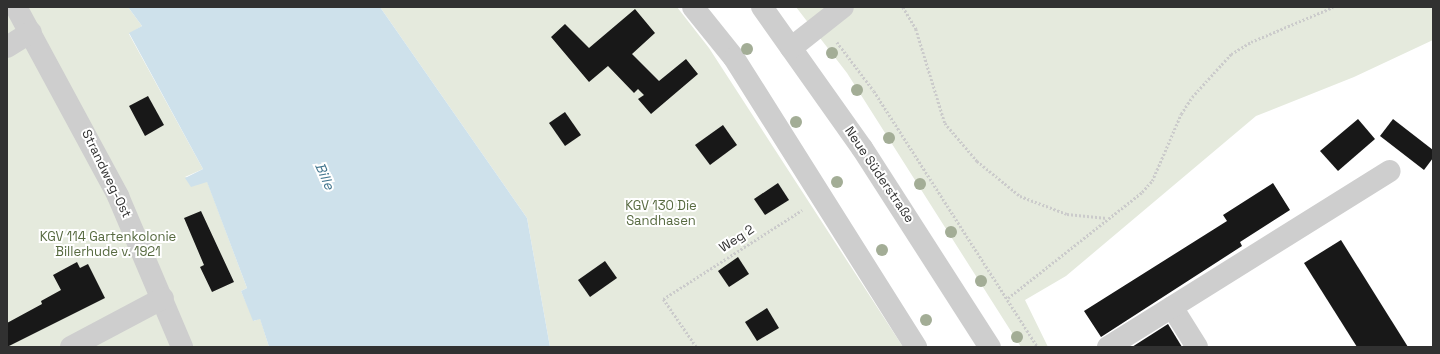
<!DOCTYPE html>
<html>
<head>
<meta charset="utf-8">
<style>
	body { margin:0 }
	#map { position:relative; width:1440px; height:354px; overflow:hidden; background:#fff; font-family:"Space Grotesk",sans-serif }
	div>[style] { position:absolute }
	.green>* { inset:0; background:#e5eadd }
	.water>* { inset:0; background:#cee1eb }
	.building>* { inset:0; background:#181818 }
	.path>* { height:2.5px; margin-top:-1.25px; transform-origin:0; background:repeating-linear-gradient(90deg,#cbcbcb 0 2px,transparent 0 4px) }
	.minor>* { height:22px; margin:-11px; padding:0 11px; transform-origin:11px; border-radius:11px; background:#cecece }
	.trees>* { width:12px; height:12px; margin:-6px; border-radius:50%; background:#a3ad96 }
	span { translate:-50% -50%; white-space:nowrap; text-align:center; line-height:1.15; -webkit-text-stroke:4px #fff; paint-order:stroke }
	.street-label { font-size:13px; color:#313131 }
	.park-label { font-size:13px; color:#576a40 }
	.water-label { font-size:14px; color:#43768e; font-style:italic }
	.frame { position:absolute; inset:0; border:8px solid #313131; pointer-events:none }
</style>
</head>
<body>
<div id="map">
	<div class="green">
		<i style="clip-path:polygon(7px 7px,128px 7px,142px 26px,129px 34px,203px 169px,185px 177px,207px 181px,247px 288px,241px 291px,254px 321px,260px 318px,269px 347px,7px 347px)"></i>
		<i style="clip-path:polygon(380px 7px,677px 7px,709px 48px,903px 347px,550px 347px,527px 218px)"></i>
		<i style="clip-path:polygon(796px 7px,1433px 7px,1433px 40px,1354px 77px,1256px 116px,1066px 276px,1025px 300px,1048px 347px,1021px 347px,847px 73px)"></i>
	</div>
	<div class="water">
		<i style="clip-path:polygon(128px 7px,380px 7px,527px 218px,550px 347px,269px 347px,260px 319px,253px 321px,241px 291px,247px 288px,207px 182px,191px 187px,185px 178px,203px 169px,129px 33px,142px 26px)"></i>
	</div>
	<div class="building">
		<i style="clip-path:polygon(635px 9px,655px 33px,632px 54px,659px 81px,686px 59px,698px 74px,651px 114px,638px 99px,644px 95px,638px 89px,634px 93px,608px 66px,589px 82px,551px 37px,565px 24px,589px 48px)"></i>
		<i style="clip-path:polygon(148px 96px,164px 125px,145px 136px,129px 106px)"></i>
		<i style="clip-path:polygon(565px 112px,581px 135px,565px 146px,549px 123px)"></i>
		<i style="clip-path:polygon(1358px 119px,1375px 139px,1338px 171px,1320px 151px)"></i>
		<i style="clip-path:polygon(1393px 119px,1433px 150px,1433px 158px,1424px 170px,1380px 136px)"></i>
		<i style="clip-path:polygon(723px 125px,737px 145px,710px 165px,695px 145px)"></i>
		<i style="clip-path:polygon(778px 183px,789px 200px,765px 215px,754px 199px)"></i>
		<i style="clip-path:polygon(1273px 183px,1290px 210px,1240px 242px,1242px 246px,1101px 337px,1084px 311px,1227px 221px,1223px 215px)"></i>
		<i style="clip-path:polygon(201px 211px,234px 282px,212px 292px,200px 267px,204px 265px,184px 218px)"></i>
		<i style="clip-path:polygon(1341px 240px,1408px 347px,1357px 347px,1304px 263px)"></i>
		<i style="clip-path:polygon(738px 257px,749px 274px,729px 287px,718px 271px)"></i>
		<i style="clip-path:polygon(605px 261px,617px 278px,590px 297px,578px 280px)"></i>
		<i style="clip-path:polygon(77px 262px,80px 268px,88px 264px,105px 298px,7px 347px,7px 323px,42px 304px,41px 301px,61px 290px,53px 275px)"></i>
		<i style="clip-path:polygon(767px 308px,779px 328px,757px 341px,745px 322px)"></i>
		<i style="clip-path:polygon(1168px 324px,1182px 347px,1132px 347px)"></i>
	</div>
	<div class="path">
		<i style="left:903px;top:7px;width:26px;rotate:59deg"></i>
		<i style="left:916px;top:29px;width:98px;rotate:72.9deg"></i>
		<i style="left:945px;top:123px;width:50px;rotate:49.9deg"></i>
		<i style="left:977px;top:161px;width:55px;rotate:39.1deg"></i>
		<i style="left:1020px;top:196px;width:50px;rotate:21deg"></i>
		<i style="left:1067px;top:214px;width:40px;rotate:5.7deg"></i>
		<i style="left:837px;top:42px;width:61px;rotate:52.9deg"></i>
		<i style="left:874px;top:91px;width:304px;rotate:57.4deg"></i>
		<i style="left:1008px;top:298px;width:171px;rotate:-38.3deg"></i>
		<i style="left:1142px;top:192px;width:15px;rotate:-48deg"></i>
		<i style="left:1152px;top:181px;width:73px;rotate:-66.6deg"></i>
		<i style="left:1181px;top:114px;width:20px;rotate:-57deg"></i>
		<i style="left:1192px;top:97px;width:58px;rotate:-47.8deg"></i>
		<i style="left:1231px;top:54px;width:23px;rotate:-31deg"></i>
		<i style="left:1251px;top:42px;width:89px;rotate:-23.1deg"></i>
		<i style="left:696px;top:347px;width:58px;rotate:-124.5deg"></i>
		<i style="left:663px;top:299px;width:165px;rotate:-32.6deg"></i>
	</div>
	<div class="minor">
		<i style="left:16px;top:7px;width:215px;rotate:61.6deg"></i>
		<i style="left:118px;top:196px;width:164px;rotate:67deg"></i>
		<i style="left:693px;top:7px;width:65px;rotate:51.2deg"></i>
		<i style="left:734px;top:58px;width:342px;rotate:57.8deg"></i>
		<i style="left:762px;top:7px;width:173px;rotate:54.7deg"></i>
		<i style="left:862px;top:148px;width:237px;rotate:57.3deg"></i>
		<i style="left:7px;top:47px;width:28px;rotate:-32deg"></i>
		<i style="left:791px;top:48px;width:66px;rotate:-38.3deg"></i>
		<i style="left:1172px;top:307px;width:47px;rotate:58deg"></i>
		<i style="left:71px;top:347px;width:104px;rotate:-28deg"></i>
		<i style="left:1108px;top:347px;width:332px;rotate:-32deg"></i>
	</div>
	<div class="trees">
		<i style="left:747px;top:49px"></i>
		<i style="left:832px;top:53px"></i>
		<i style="left:857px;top:90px"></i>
		<i style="left:796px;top:122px"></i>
		<i style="left:889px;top:138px"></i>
		<i style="left:837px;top:182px"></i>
		<i style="left:920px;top:184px"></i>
		<i style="left:951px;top:232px"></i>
		<i style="left:882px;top:250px"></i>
		<i style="left:981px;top:281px"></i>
		<i style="left:926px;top:320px"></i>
		<i style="left:1017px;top:337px"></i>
	</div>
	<div class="street-label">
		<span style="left:106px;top:174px;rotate:64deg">Strandweg-Ost</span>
		<span style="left:879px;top:175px;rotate:56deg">Neue Süderstraße</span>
		<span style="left:737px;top:239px;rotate:-33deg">Weg 2</span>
	</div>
	<div class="park-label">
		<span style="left:661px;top:214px">KGV 130 Die<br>Sandhasen</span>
		<span style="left:108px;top:245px">KGV 114 Gartenkolonie<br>Billerhude v. 1921</span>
	</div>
	<div class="water-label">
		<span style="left:325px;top:176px;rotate:66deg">Bille</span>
	</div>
	<div class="frame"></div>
</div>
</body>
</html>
